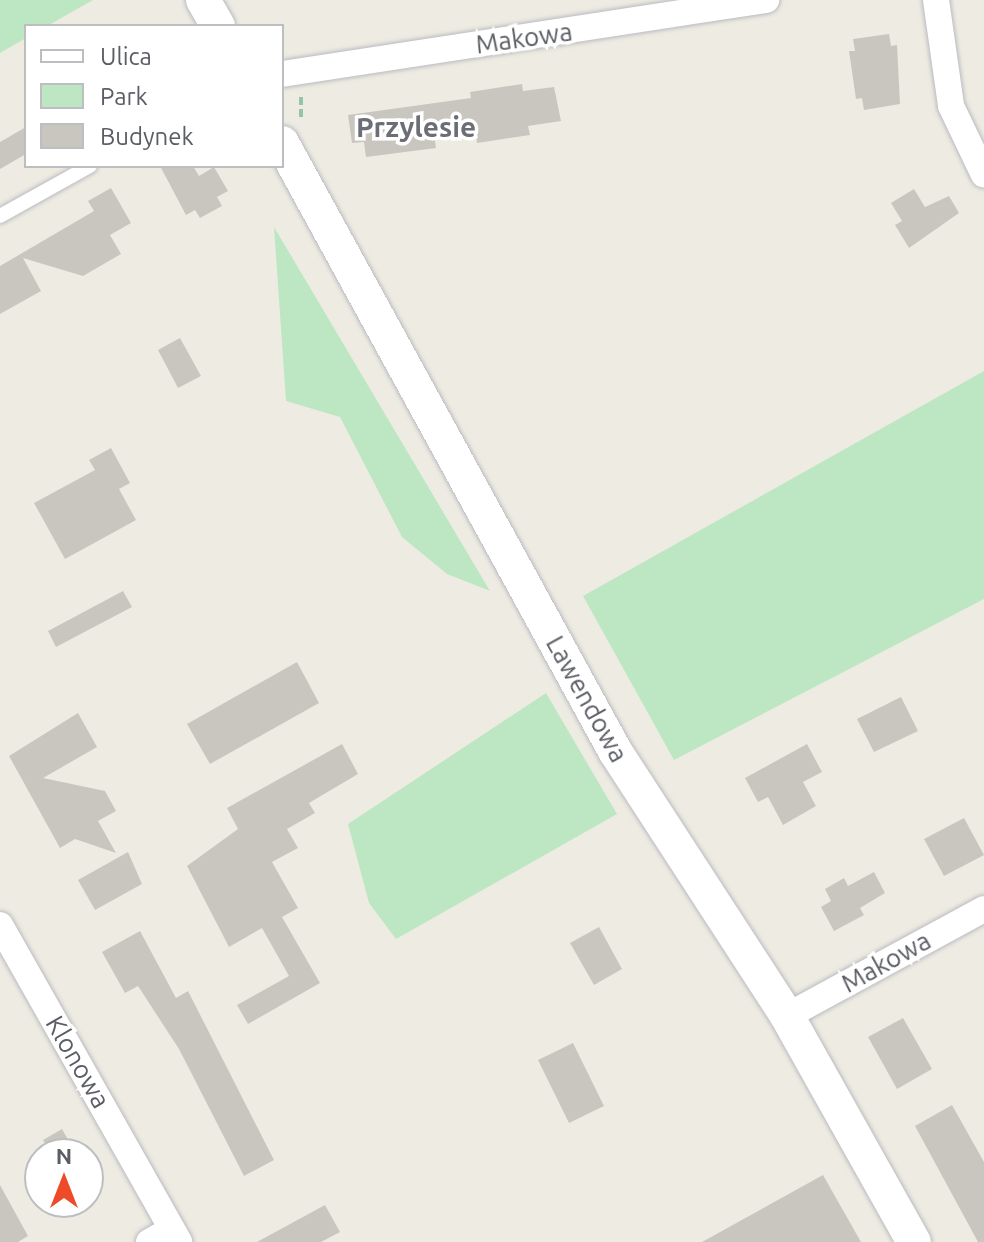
<!DOCTYPE html>
<html>
<head>
<meta charset="utf-8">
<style>
	body { margin:0 }
	#map { position:relative; width:984px; height:1242px; overflow:hidden; background:#eeece2; font-family:Ubuntu,sans-serif }
	div>[style] { position:absolute }
	.green>* { inset:0; background:#bde6c2 }
	.building>* { inset:0; background:#c9c6bf }
	.path>* { height:4px; margin-top:-2px; transform-origin:0; background:repeating-linear-gradient(90deg,#95c5a8 0 8px,transparent 0 12px) }
	.roads { filter:drop-shadow(0 0 2px #babbc1) drop-shadow(0 0 2px #babbc1) }
	.service>* { height:14px; margin:-7px; padding:0 7px; transform-origin:7px; border-radius:7px; background:#fff }
	.minor>* { height:26px; margin:-13px; padding:0 13px; transform-origin:13px; border-radius:13px; background:#fff }
	.tertiary>* { height:34px; margin:-17px; padding:0 17px; transform-origin:17px; border-radius:17px; background:#fff }
	span { translate:-50% -50%; white-space:nowrap; text-align:center; line-height:1.15; -webkit-text-stroke:7px #fff; paint-order:stroke }
	.street-label { font-size:26px; color:#5a5d63 }
	.neighbourhood-label { font-size:28px; color:#6b6f75; font-weight:700 }
	.legend { position:absolute; left:24px; top:24px; width:260px; height:144px; box-sizing:border-box; background:#fff; border:2px solid #bdbec1; margin:0; padding:10px 14px; list-style:none; font-size:24px; color:#5a5d63 }
	.legend li { display:flex; align-items:center; gap:16px; height:40px }
	.legend b { width:40px; border:2px solid #bdbec1 }
	.north { position:absolute; left:24px; top:1138px; width:80px; height:80px; box-sizing:border-box; background:#fff; border:2px solid #bdbec1; border-radius:50%; rotate:0deg; font-size:22px; font-weight:700; line-height:32px; text-align:center; color:#5a5d63 }
	.north::after { content:''; display:block; margin:auto; width:28px; height:36px; background:#ee4c28; clip-path:polygon(50% 0,100% 100%,50% 72%,0 100%) }
</style>
</head>
<body>
<div id="map">
	<div class="green">
		<i style="clip-path:polygon(0 0,93px 0,47px 26px,26px 26px,26px 38px,0 53px)"></i>
		<i style="clip-path:polygon(274px 227px,490px 591px,447px 574px,402px 537px,340px 417px,286px 401px)"></i>
		<i style="clip-path:polygon(984px 371px,984px 599px,674px 760px,583px 596px)"></i>
		<i style="clip-path:polygon(546px 693px,617px 814px,396px 939px,369px 903px,348px 824px)"></i>
	</div>
	<div class="building">
		<i style="clip-path:polygon(889px 34px,891px 46px,897px 45px,900px 104px,864px 110px,862px 98px,856px 99px,849px 51px,855px 51px,853px 39px)"></i>
		<i style="clip-path:polygon(522px 84px,523px 91px,554px 87px,561px 121px,528px 126px,530px 135px,477px 143px,474px 123px,433px 128px,436px 148px,366px 157px,364px 142px,352px 143px,348px 115px,471px 98px,470px 92px)"></i>
		<i style="clip-path:polygon(26px 127px,26px 154px,0 169px,0 142px)"></i>
		<i style="clip-path:polygon(160px 166px,193px 166px,199px 176px,214px 167px,228px 191px,217px 197px,222px 206px,200px 218px,195px 210px,186px 215px)"></i>
		<i style="clip-path:polygon(111px 188px,131px 223px,110px 235px,121px 254px,83px 276px,23px 258px,41px 291px,0 314px,0 266px,94px 211px,88px 201px)"></i>
		<i style="clip-path:polygon(914px 189px,925px 207px,949px 196px,959px 213px,909px 248px,895px 225px,902px 221px,891px 203px)"></i>
		<i style="clip-path:polygon(180px 338px,201px 376px,178px 388px,158px 350px)"></i>
		<i style="clip-path:polygon(111px 448px,130px 483px,119px 489px,136px 520px,65px 559px,34px 503px,95px 470px,89px 460px)"></i>
		<i style="clip-path:polygon(123px 591px,132px 607px,56px 647px,48px 631px)"></i>
		<i style="clip-path:polygon(297px 662px,319px 703px,210px 764px,187px 724px)"></i>
		<i style="clip-path:polygon(901px 697px,918px 731px,874px 752px,857px 719px)"></i>
		<i style="clip-path:polygon(78px 713px,97px 747px,43px 778px,105px 791px,116px 811px,98px 821px,116px 853px,75px 839px,60px 848px,9px 756px)"></i>
		<i style="clip-path:polygon(342px 744px,358px 774px,309px 803px,315px 813px,287px 829px,298px 848px,272px 862px,298px 908px,282px 917px,320px 983px,248px 1024px,237px 1005px,289px 976px,262px 928px,229px 947px,187px 866px,238px 829px,227px 808px)"></i>
		<i style="clip-path:polygon(807px 744px,822px 772px,803px 782px,816px 806px,783px 825px,768px 797px,758px 802px,745px 778px)"></i>
		<i style="clip-path:polygon(964px 818px,984px 855px,944px 876px,924px 839px)"></i>
		<i style="clip-path:polygon(128px 852px,142px 884px,95px 910px,78px 880px)"></i>
		<i style="clip-path:polygon(874px 872px,885px 893px,860px 908px,864px 915px,834px 931px,821px 907px,831px 901px,825px 889px,844px 878px,848px 886px)"></i>
		<i style="clip-path:polygon(599px 927px,622px 969px,594px 985px,570px 943px)"></i>
		<i style="clip-path:polygon(140px 931px,176px 998px,188px 991px,274px 1160px,244px 1176px,179px 1049px,138px 986px,125px 993px,102px 952px)"></i>
		<i style="clip-path:polygon(903px 1018px,932px 1069px,897px 1089px,868px 1037px)"></i>
		<i style="clip-path:polygon(573px 1043px,604px 1106px,569px 1123px,538px 1060px)"></i>
		<i style="clip-path:polygon(952px 1105px,984px 1162px,984px 1242px,978px 1242px,915px 1126px)"></i>
		<i style="clip-path:polygon(62px 1129px,76px 1154px,51px 1154px,43px 1140px)"></i>
		<i style="clip-path:polygon(823px 1175px,861px 1242px,702px 1242px)"></i>
		<i style="clip-path:polygon(0 1185px,28px 1236px,18px 1242px,0 1242px)"></i>
		<i style="clip-path:polygon(325px 1205px,340px 1232px,321px 1242px,257px 1242px)"></i>
	</div>
	<div class="path">
		<i style="left:301px;top:97px;width:23px;rotate:90deg"></i>
	</div>
	<div class="roads">
		<div class="service">
			<i style="left:0;top:216px;width:103px;rotate:-29.1deg"></i>
		</div>
		<div class="minor">
			<i style="left:936px;top:0;width:107px;rotate:81.9deg"></i>
			<i style="left:951px;top:106px;width:76px;rotate:64.4deg"></i>
			<i style="left:282px;top:74px;width:490px;rotate:-8.7deg"></i>
			<i style="left:0;top:925px;width:364px;rotate:60.5deg"></i>
			<i style="left:787px;top:1016px;width:224px;rotate:-28.5deg"></i>
			<i style="left:149px;top:1242px;width:26px;rotate:-29deg"></i>
		</div>
		<div class="tertiary">
			<i style="left:203px;top:0;width:30px;rotate:60deg"></i>
			<i style="left:282px;top:143px;width:693px;rotate:61.29deg"></i>
			<i style="left:615px;top:751px;width:316px;rotate:57deg"></i>
			<i style="left:787px;top:1016px;width:259px;rotate:60.7deg"></i>
		</div>
	</div>
	<div class="street-label">
		<span style="left:524px;top:38px;rotate:-8deg">Makowa</span>
		<span style="left:587px;top:699px;rotate:61deg">Lawendowa</span>
		<span style="left:886px;top:962px;rotate:-29deg">Makowa</span>
		<span style="left:78px;top:1062px;rotate:60deg">Klonowa</span>
	</div>
	<div class="neighbourhood-label">
		<span style="left:416px;top:127px">Przylesie</span>
	</div>
	<ul class="legend">
	<li><b style="height:10px;background:#fff"></b>Ulica</li>
	<li><b style="height:22px;background:#bde6c2"></b>Park</li>
	<li><b style="height:22px;background:#c9c6bf"></b>Budynek</li>
	</ul>
	<div class="north">N</div>
</div>
</body>
</html>
